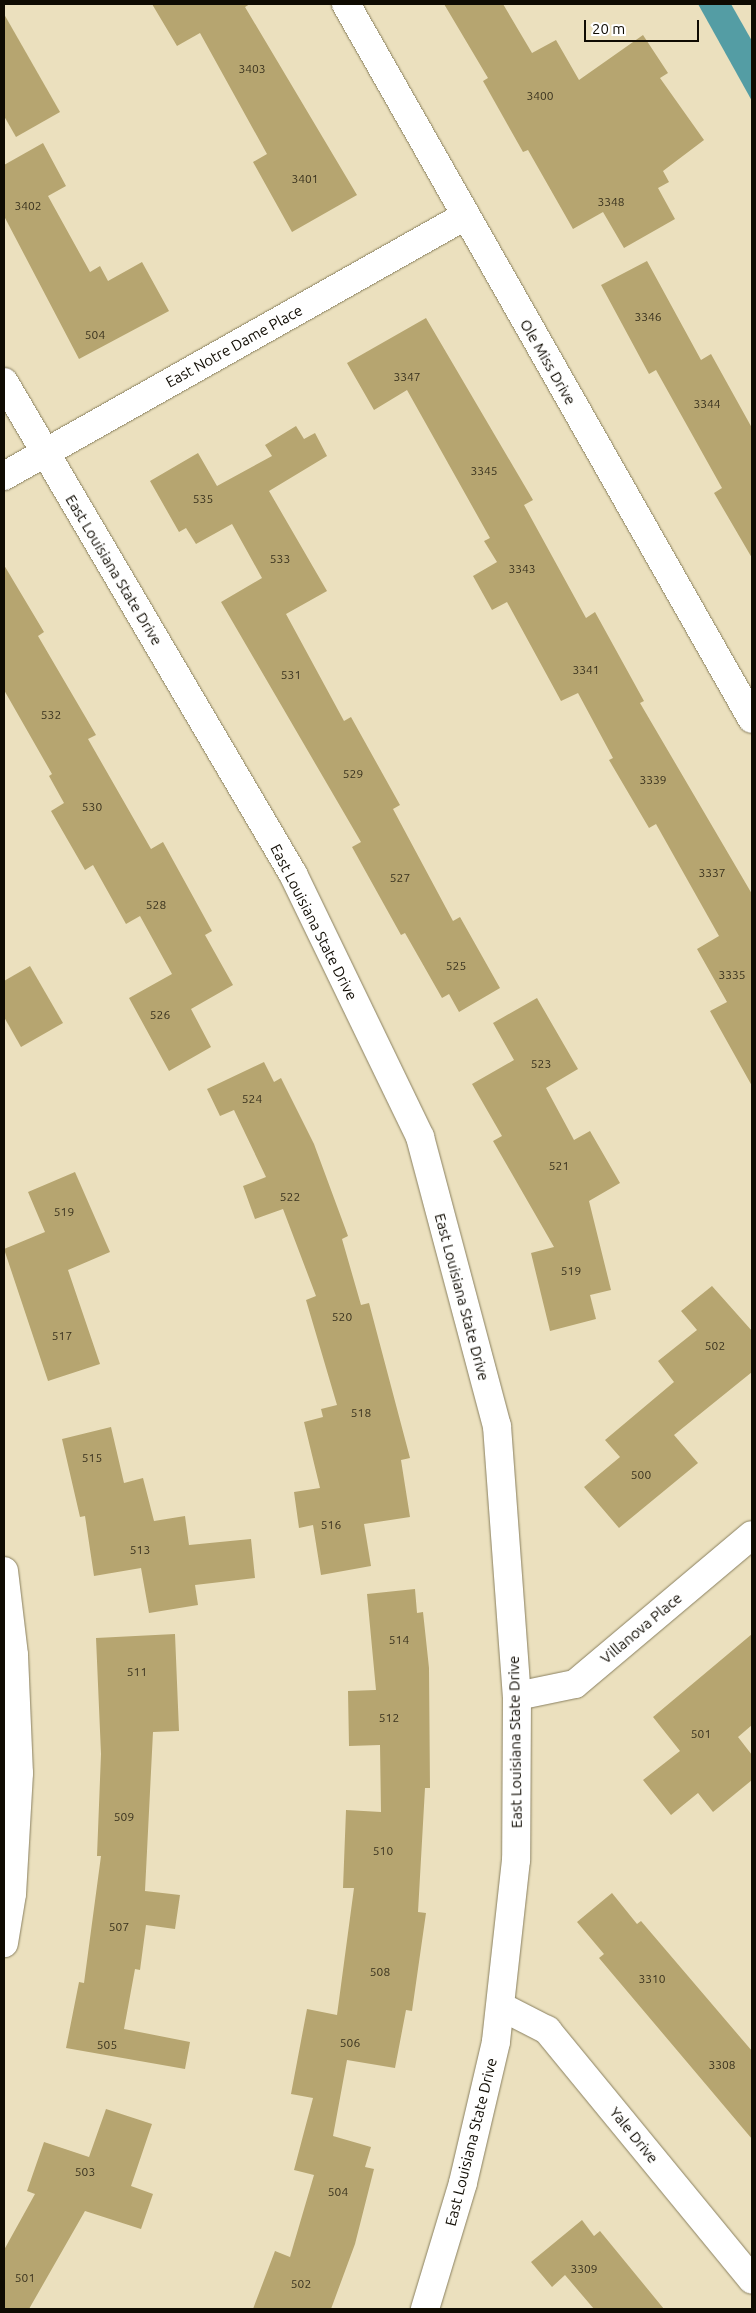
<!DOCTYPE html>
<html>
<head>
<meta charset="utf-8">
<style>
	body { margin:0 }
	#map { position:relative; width:756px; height:2313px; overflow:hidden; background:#ebe0be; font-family:Ubuntu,sans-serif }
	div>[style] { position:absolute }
	.water>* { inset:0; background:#549da4 }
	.building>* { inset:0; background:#b6a570 }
	.roads { filter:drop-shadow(0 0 1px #8a8060) drop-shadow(0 0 1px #8a8060) }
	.street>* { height:28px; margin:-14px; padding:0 14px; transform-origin:14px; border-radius:14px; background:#fff }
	span { translate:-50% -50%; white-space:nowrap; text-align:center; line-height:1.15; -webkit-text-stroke:4px #fff; paint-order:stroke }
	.number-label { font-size:12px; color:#39321e }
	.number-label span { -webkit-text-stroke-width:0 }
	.street-label { font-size:15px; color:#0f0b02 }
	.frame { position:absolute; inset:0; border:5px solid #0f0b02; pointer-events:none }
	.scale { position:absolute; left:584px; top:20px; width:115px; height:22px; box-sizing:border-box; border:2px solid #0f0b02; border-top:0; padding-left:6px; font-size:15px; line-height:18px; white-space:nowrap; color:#0f0b02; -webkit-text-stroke:4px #fff; paint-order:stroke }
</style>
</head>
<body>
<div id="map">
	<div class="water">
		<i style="clip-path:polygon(698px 4px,731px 4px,752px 41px,752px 101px)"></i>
	</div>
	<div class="building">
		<i style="clip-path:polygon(152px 4px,250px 4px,245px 7px,357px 195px,292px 232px,253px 162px,267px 154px,200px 33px,177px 46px)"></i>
		<i style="clip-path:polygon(444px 4px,503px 4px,532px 53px,556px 40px,579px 80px,643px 35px,668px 73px,660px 78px,704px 140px,663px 171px,669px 182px,658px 188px,675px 219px,624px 248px,603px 212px,573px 229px,528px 150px,523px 152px,483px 81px,488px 78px)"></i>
		<i style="clip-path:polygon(4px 14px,60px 112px,16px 137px,4px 116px)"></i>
		<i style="clip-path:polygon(43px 143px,66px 186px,48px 196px,90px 272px,100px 266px,108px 281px,142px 262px,169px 311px,79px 359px,4px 216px,4px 165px)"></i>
		<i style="clip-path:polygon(647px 261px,701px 360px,711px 354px,752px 428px,752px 558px,714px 493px,722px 488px,656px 370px,649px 374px,601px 285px)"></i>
		<i style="clip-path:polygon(426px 318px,533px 500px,524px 505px,586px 618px,595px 612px,644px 701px,640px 703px,752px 894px,752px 1086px,710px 1011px,727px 1002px,697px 949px,719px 936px,656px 824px,649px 828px,609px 760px,613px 758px,578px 693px,561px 701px,507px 602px,492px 610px,473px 576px,497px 562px,484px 541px,490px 538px,407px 390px,374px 410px,347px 363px)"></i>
		<i style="clip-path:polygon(296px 426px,304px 439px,315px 433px,327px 456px,269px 491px,327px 591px,286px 614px,344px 721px,351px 717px,400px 805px,393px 809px,453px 921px,460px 917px,500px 988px,459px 1012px,449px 994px,442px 998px,405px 933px,401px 935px,352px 847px,361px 842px,221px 602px,262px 578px,232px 524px,196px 544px,186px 528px,179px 532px,150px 481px,198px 453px,217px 486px,272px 456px,265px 445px)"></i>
		<i style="clip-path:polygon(4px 565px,44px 632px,38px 636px,96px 735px,88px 739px,151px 849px,163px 842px,212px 931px,205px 935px,233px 985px,191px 1009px,211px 1047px,169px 1071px,129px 998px,172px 974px,140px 916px,126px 924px,93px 865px,85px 870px,51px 811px,64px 803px,49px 776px,52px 774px,4px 690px)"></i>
		<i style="clip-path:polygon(30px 966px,63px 1023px,21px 1047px,4px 1017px,4px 981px)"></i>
		<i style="clip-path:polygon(537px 998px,578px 1069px,546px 1088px,574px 1140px,590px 1131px,620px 1183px,589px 1201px,611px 1290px,590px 1295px,596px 1319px,550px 1331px,531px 1253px,554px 1247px,493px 1141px,502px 1136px,472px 1084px,514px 1060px,493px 1023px)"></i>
		<i style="clip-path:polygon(264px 1062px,274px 1082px,281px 1078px,314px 1144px,348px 1236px,342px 1239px,361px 1305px,369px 1303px,410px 1458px,401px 1460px,410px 1517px,364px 1524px,371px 1566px,321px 1575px,313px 1525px,299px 1528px,294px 1492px,320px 1488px,304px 1422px,323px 1417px,321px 1409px,337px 1405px,306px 1300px,316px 1296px,283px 1209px,255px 1219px,243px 1186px,266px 1177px,234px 1110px,220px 1116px,207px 1089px)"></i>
		<i style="clip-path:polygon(75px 1172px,110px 1252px,68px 1270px,100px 1364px,48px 1381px,4px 1249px,45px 1232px,28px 1192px)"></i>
		<i style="clip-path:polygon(712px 1286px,752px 1331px,752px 1372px,674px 1435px,698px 1463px,619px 1528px,584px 1487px,620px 1457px,605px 1440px,674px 1382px,658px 1361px,697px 1330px,681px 1311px)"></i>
		<i style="clip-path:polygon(111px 1427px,124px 1483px,143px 1478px,154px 1521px,185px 1516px,189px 1545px,251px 1539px,255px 1578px,195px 1585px,198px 1605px,149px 1613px,141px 1568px,94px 1576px,85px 1516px,80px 1517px,62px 1439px)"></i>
		<i style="clip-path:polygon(415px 1589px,417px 1613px,423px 1612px,429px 1668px,430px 1788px,425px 1788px,418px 1912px,426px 1913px,412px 2011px,406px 2010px,395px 2068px,347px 2060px,333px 2136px,371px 2147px,365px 2167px,374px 2169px,355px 2244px,331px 2309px,253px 2309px,275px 2251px,290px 2257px,314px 2175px,294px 2170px,313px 2098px,291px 2094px,307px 2009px,337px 2015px,354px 1888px,343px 1888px,346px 1810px,381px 1812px,380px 1745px,349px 1746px,348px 1691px,376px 1690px,367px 1594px)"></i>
		<i style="clip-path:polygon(175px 1634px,179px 1731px,153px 1732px,145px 1891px,180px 1895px,175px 1929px,146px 1925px,140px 1970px,135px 1969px,124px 2029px,190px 2042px,185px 2069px,66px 2048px,79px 1982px,84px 1983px,101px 1856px,97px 1856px,101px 1754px,96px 1638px)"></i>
		<i style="clip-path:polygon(752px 1634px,752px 1725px,738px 1737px,752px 1755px,752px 1780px,713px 1812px,698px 1793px,671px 1815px,643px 1780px,680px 1751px,653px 1717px)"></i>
		<i style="clip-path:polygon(612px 1893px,637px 1924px,641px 1921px,752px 2051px,752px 2139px,599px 1958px,604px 1954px,577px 1922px)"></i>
		<i style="clip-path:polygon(106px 2109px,152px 2124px,131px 2186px,153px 2194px,141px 2229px,85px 2211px,29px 2309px,4px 2309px,4px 2250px,35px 2194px,27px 2191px,44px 2142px,89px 2157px)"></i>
		<i style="clip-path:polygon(582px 2220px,594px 2236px,600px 2231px,664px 2309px,594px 2309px,565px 2275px,552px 2287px,531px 2262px)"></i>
	</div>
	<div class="roads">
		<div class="street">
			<i style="left:346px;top:4px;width:822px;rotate:60.41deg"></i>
			<i style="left:4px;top:382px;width:571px;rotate:59.57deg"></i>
			<i style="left:293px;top:874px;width:292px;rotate:64.2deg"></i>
			<i style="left:420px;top:1137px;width:299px;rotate:75.1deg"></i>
			<i style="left:497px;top:1426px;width:271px;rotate:85.8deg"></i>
			<i style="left:517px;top:1696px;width:164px;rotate:90.3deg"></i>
			<i style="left:516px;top:1860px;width:183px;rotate:96.3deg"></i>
			<i style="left:496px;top:2042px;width:145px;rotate:103.2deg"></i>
			<i style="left:463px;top:2183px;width:132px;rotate:106.8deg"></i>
			<i style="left:4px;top:476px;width:529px;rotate:-29.42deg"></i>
			<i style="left:4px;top:1571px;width:85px;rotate:83.2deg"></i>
			<i style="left:14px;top:1655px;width:118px;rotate:87.6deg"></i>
			<i style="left:19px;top:1773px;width:121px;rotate:93.3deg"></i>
			<i style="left:12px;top:1894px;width:50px;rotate:99.3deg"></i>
			<i style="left:517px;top:1696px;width:59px;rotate:-11.7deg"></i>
			<i style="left:575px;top:1684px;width:231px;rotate:-40.1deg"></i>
			<i style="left:502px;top:2007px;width:51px;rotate:27.1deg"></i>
			<i style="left:547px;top:2030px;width:323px;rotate:50.6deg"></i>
		</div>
	</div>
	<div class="number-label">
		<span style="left:252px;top:69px">3403</span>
		<span style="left:540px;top:96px">3400</span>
		<span style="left:305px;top:179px">3401</span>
		<span style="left:611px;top:202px">3348</span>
		<span style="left:28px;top:206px">3402</span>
		<span style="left:648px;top:317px">3346</span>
		<span style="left:95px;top:335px">504</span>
		<span style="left:407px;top:377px">3347</span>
		<span style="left:707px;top:404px">3344</span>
		<span style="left:484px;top:471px">3345</span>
		<span style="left:203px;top:499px">535</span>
		<span style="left:280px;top:559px">533</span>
		<span style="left:522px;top:569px">3343</span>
		<span style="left:586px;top:670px">3341</span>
		<span style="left:291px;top:675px">531</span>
		<span style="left:51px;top:715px">532</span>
		<span style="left:353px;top:774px">529</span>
		<span style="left:653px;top:780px">3339</span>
		<span style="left:92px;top:807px">530</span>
		<span style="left:712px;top:873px">3337</span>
		<span style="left:400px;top:878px">527</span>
		<span style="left:156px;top:905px">528</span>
		<span style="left:456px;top:966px">525</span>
		<span style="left:732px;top:975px">3335</span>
		<span style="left:160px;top:1015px">526</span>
		<span style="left:541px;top:1064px">523</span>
		<span style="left:252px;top:1099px">524</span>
		<span style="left:559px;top:1166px">521</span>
		<span style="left:290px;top:1197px">522</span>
		<span style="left:64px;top:1212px">519</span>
		<span style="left:571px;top:1271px">519</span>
		<span style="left:342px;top:1317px">520</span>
		<span style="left:62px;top:1336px">517</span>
		<span style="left:715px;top:1346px">502</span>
		<span style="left:361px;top:1413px">518</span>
		<span style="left:92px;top:1458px">515</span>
		<span style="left:641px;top:1475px">500</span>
		<span style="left:331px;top:1525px">516</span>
		<span style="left:140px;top:1550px">513</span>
		<span style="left:399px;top:1640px">514</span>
		<span style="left:137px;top:1672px">511</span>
		<span style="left:389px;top:1718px">512</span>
		<span style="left:701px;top:1734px">501</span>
		<span style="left:124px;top:1817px">509</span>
		<span style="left:383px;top:1851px">510</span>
		<span style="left:119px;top:1927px">507</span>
		<span style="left:380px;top:1972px">508</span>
		<span style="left:652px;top:1979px">3310</span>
		<span style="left:350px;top:2043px">506</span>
		<span style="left:107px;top:2045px">505</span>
		<span style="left:722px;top:2065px">3308</span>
		<span style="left:85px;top:2172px">503</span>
		<span style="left:338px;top:2192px">504</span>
		<span style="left:584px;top:2269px">3309</span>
		<span style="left:25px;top:2278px">501</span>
		<span style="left:301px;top:2284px">502</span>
	</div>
	<div class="street-label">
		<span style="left:234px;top:346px;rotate:-29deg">East Notre Dame Place</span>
		<span style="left:548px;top:362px;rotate:60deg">Ole Miss Drive</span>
		<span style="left:114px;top:570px;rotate:59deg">East Louisiana State Drive</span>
		<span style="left:314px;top:922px;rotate:63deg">East Louisiana State Drive</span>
		<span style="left:462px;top:1297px;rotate:75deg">East Louisiana State Drive</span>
		<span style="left:641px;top:1628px;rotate:-40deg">Villanova Place</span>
		<span style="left:515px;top:1742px;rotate:-91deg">East Louisiana State Drive</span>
		<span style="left:634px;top:2135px;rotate:51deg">Yale Drive</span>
		<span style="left:471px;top:2142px;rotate:-76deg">East Louisiana State Drive</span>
	</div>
	<div class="frame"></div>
	<div class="scale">20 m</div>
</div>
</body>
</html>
